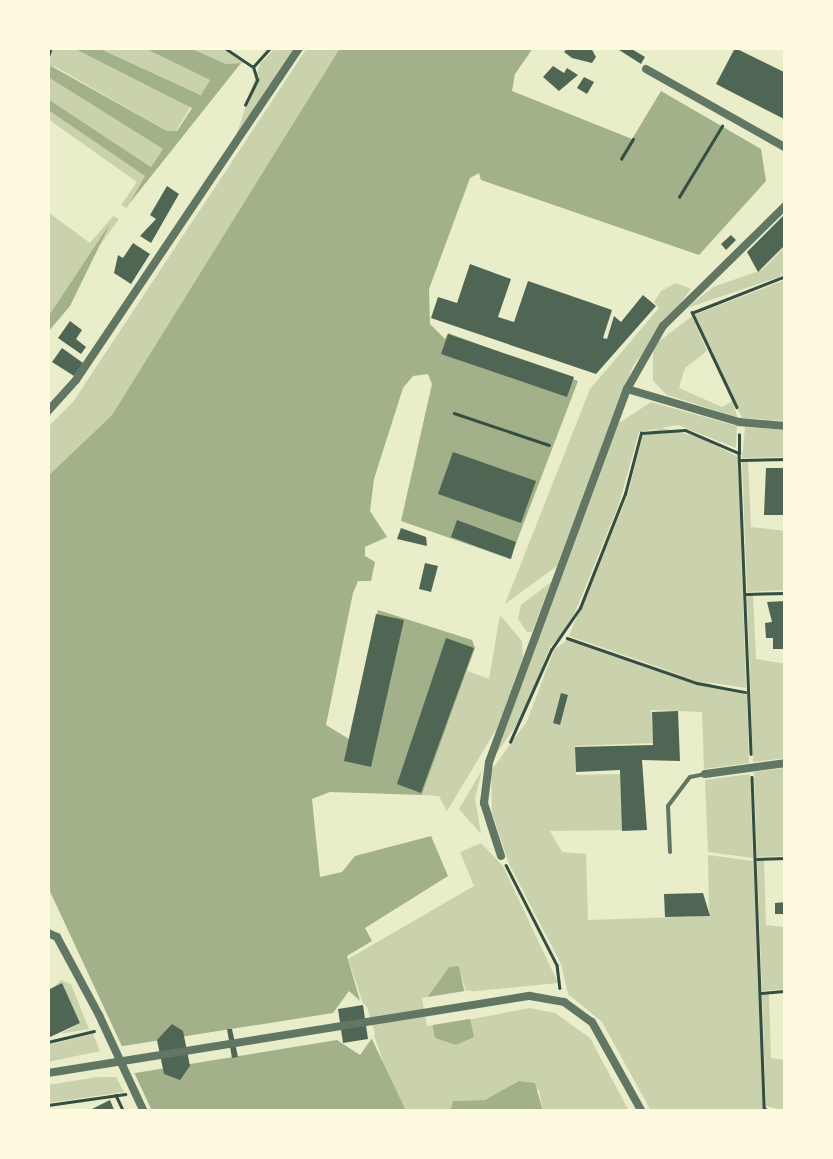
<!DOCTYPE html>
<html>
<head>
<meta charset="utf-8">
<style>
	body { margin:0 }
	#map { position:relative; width:833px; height:1159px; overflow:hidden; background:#e9edc9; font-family:Lora,serif }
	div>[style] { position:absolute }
	.green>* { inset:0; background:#cad2ad }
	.water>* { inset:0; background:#a3b18a }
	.pier>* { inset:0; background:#e9edc9 }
	.building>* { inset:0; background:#4f6655 }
	.path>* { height:2.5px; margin:-1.25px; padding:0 1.25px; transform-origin:1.25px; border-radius:1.25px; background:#344e41 }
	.service>* { height:4px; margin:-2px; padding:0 2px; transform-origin:2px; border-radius:2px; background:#617663 }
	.minor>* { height:8px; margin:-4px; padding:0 4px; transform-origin:4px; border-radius:4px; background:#617663 }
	span { translate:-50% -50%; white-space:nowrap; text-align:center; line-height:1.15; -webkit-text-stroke:10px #fefae0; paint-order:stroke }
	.frame { position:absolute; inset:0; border:50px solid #fefae0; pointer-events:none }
</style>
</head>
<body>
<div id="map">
	<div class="green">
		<i style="clip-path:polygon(54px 48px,73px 48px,191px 106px,176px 131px,167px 131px,54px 66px,48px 77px,163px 149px,151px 167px,48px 99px,48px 66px)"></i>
		<i style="clip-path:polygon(98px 48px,144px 48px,210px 80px,202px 95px)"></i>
		<i style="clip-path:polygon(190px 48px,220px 48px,245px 63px,226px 64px)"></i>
		<i style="clip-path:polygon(275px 48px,296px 48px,236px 136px,260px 64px)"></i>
		<i style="clip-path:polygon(307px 48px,340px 48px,112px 415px,48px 476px,48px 427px,73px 402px)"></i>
		<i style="clip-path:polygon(48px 110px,145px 176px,127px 208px,121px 205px,137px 182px,48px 119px)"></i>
		<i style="clip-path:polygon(48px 212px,90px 243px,113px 216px,119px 219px,48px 317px)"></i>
		<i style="clip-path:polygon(785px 247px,785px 273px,779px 277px,687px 308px,713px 287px,762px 270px)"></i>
		<i style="clip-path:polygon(785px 280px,785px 421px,742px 418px,694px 315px)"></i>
		<i style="clip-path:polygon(676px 283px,691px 289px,633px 366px,557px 566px,505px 604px,590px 389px,659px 308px,654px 302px,661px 291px)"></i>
		<i style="clip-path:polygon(692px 316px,707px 351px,685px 368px,679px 388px,722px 407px,733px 401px,737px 417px,667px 395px,653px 381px,653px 346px)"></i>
		<i style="clip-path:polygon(651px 402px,737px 426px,736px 448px,678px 425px,639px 432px,619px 504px,569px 627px,550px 647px,522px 717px,496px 754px,616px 425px)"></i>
		<i style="clip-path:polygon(745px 427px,785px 430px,785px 457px,742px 458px)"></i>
		<i style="clip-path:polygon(661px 428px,702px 438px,738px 457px,746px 688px,699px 681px,569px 636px,628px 494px,643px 434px)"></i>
		<i style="clip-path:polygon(742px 462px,748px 462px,751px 527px,785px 531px,785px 590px,747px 592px)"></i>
		<i style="clip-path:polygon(551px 582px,532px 632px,527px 632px,518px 619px,521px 605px)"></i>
		<i style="clip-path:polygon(753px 595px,756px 659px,786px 664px,785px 758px,753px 762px,747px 596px)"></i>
		<i style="clip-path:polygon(500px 615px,522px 641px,523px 657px,497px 728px,447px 811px,439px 796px,422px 795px,467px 671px,489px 679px)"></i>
		<i style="clip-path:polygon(567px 640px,747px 695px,749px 763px,704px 769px,702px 712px,651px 710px,653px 743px,575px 746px,576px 775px,621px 774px,623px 830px,550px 831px,562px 852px,586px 854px,588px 920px,709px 916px,708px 855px,753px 861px,766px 1111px,651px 1111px,602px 1022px,568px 994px,561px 964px,509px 864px,492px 813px,491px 771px,527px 721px,554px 650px)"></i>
		<i style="clip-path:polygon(785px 768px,785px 856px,757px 857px,754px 772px)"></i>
		<i style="clip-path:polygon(482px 770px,475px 798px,481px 834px,459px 809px)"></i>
		<i style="clip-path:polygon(750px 774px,753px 858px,708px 852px,705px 780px)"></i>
		<i style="clip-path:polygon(481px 843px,503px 866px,558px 983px,466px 992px,459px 966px,446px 971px,431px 993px,432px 1027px,529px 1008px,555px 1013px,590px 1038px,629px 1111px,543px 1111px,539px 1090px,525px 1081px,485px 1100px,453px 1101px,450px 1111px,406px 1111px,392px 1088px,348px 959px,474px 886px,460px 852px)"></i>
		<i style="clip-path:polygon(757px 861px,764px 861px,766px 925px,785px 927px,785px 989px,762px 991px)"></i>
		<i style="clip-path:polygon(61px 980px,71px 984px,89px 1029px,60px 1034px,80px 1023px,62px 984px,54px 987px)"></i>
		<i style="clip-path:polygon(762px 994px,769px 994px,771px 1058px,785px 1060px,785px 1111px,766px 1106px)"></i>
		<i style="clip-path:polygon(93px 1034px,100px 1051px,48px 1062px,48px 1045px)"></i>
		<i style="clip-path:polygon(98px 1077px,116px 1077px,124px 1092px,48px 1103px,48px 1085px)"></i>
	</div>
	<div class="water">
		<i style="clip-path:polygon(73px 48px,98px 48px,201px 95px,210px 80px,144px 48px,190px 48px,226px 64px,241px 63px,129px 204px,145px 176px,48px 110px,48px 99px,151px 167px,163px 149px,48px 77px,51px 66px,167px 131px,177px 131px,192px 108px)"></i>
		<i style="clip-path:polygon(340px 48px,533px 48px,515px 74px,512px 91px,632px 139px,661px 91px,761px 149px,766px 181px,699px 255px,481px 180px,479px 173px,470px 178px,429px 289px,430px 324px,445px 339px,448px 333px,578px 381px,510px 559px,401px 521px,432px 384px,428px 374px,413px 376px,403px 388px,374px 479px,370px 511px,387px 537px,365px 547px,365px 556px,375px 562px,371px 581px,358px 581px,353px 593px,326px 725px,349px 739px,378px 610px,472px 640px,475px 648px,422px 795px,330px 792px,312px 799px,320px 877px,342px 872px,355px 856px,431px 836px,448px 876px,365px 928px,372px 941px,347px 956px,370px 1035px,406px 1111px,152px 1111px,48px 887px,48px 476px,112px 415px)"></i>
		<i style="clip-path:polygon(111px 222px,70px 306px,48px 332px,48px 317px)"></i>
		<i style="clip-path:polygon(459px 966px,474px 1037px,456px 1045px,435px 1038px,427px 998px,449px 967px)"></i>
		<i style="clip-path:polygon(519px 1081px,535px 1083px,543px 1111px,450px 1111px,453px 1101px,485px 1100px)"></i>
	</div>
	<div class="pier">
		<i style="clip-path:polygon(471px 990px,475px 1018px,427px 1026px,422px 998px)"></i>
		<i style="clip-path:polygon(349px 991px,367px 1007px,375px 1034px,360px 1055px,337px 1040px,129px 1074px,117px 1047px,333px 1013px)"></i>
	</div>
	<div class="building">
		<i style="clip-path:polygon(568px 48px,591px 48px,596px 57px,592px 63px,572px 58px,564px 52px)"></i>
		<i style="clip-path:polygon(616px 48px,630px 48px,645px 57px,641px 64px)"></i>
		<i style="clip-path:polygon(735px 48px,786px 73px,786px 120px,716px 84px)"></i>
		<i style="clip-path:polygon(553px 66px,564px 73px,567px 68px,578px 75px,559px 91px,543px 77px)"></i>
		<i style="clip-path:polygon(584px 77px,594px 82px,587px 94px,577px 88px)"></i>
		<i style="clip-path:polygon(167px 186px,179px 194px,151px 243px,140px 236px,156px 219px,150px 215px)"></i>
		<i style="clip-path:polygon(786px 213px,786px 244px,758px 272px,747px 252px)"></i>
		<i style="clip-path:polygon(731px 235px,736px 240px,726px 250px,721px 244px)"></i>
		<i style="clip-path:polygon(133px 243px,150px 254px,131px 284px,114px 273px,118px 255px,123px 258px)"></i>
		<i style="clip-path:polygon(470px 264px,511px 279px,498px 317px,514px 322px,528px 281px,612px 310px,603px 338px,607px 339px,614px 316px,621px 322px,643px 295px,656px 306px,596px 374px,431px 318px,438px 297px,457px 303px)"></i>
		<i style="clip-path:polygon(70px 321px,82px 330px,76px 339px,86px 347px,81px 354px,58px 338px)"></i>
		<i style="clip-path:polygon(448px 334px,574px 377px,567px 397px,441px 354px)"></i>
		<i style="clip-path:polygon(62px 348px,83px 363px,74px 376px,52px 362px)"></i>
		<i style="clip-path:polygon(453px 452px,536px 481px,521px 523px,438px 494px)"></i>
		<i style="clip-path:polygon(766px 468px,786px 468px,786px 515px,764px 515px)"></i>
		<i style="clip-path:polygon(457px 520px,516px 542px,511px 559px,451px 537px)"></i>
		<i style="clip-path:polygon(401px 528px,426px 537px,427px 546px,397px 539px)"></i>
		<i style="clip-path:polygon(425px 563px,438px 566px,431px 592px,419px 589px)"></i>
		<i style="clip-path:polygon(786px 601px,786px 649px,773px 649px,773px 638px,766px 638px,765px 623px,772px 622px,767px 602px)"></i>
		<i style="clip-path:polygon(376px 614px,404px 620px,371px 767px,344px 761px)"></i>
		<i style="clip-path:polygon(446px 638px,474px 648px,421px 793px,397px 784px)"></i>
		<i style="clip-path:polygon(561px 693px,568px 695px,560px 725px,553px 723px)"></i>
		<i style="clip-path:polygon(678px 711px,680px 761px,642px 760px,647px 830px,622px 831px,620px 770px,576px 772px,575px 747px,653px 745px,652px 712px)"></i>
		<i style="clip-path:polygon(703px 893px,710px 916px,665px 917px,664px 894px)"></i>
		<i style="clip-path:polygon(786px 902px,786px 914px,775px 914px,775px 903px)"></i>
		<i style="clip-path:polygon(62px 983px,80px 1023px,48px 1038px,48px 990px)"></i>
		<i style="clip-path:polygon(363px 1005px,368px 1039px,343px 1043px,338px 1009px)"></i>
		<i style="clip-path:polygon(172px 1024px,183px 1031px,190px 1066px,180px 1080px,164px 1074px,157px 1040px)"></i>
		<i style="clip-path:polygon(227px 1029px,232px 1029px,238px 1057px,232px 1058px)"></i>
		<i style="clip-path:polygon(110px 1100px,115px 1112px,86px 1112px)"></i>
	</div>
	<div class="path">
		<i style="left:225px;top:48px;width:32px;rotate:34deg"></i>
		<i style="left:48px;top:57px;width:9px;rotate:-72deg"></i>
		<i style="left:245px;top:105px;width:28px;rotate:-64deg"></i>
		<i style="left:257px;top:80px;width:14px;rotate:-107deg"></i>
		<i style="left:253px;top:67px;width:25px;rotate:-48deg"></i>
		<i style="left:621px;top:159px;width:23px;rotate:-59deg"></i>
		<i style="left:679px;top:197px;width:83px;rotate:-58.8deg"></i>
		<i style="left:692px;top:312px;width:105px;rotate:64.7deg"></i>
		<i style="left:694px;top:312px;width:99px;rotate:-21.4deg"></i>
		<i style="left:454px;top:413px;width:100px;rotate:18.6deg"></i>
		<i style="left:739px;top:453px;width:301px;rotate:87.7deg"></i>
		<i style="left:741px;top:460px;width:45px;rotate:-1.3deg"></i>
		<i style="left:746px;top:594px;width:40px;rotate:-1.4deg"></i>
		<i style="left:567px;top:638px;width:138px;rotate:19.1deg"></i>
		<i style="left:697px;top:683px;width:49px;rotate:10.6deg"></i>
		<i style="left:510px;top:742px;width:101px;rotate:-66deg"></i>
		<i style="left:551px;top:650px;width:51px;rotate:-55.4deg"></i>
		<i style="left:580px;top:608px;width:123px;rotate:-68.5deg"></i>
		<i style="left:625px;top:494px;width:63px;rotate:-75.3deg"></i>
		<i style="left:641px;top:433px;width:44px;rotate:-3.9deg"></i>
		<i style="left:685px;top:430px;width:59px;rotate:23.1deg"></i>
		<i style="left:739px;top:453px;width:18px;rotate:-90deg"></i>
		<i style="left:752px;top:777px;width:331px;rotate:87.9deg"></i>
		<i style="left:764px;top:1108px;width:7px;rotate:34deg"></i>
		<i style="left:757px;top:859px;width:29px;rotate:-2deg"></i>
		<i style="left:506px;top:865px;width:112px;rotate:63deg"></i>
		<i style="left:557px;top:965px;width:23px;rotate:83deg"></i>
		<i style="left:761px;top:993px;width:25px;rotate:-5deg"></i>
		<i style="left:48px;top:1042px;width:47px;rotate:-13.4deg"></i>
		<i style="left:116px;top:1095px;width:19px;rotate:65deg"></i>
		<i style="left:48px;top:1105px;width:78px;rotate:-8.1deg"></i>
	</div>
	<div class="service">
		<i style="left:670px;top:852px;width:46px;rotate:-92.5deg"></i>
		<i style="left:668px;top:806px;width:36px;rotate:-53deg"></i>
		<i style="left:690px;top:777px;width:15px;rotate:-11deg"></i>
	</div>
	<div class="minor">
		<i style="left:646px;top:69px;width:161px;rotate:29.4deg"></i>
		<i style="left:627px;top:389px;width:117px;rotate:16.4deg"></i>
		<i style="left:739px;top:422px;width:47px;rotate:4.9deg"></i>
		<i style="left:48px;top:411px;width:42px;rotate:-47.9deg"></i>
		<i style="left:76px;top:380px;width:400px;rotate:-56.1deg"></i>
		<i style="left:705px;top:774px;width:82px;rotate:-7.7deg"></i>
		<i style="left:501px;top:856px;width:56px;rotate:-107.8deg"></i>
		<i style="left:484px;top:803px;width:41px;rotate:-83deg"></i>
		<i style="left:489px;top:762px;width:398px;rotate:-69.7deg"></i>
		<i style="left:627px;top:389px;width:73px;rotate:-60.3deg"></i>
		<i style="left:663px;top:326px;width:173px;rotate:-44.5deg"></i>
		<i style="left:48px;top:933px;width:10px;rotate:24deg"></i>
		<i style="left:57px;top:937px;width:89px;rotate:61.7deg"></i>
		<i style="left:99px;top:1015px;width:107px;rotate:65.1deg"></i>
		<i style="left:48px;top:1073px;width:488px;rotate:-9.1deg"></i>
		<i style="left:530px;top:996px;width:35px;rotate:10deg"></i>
		<i style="left:564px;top:1002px;width:34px;rotate:36deg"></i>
		<i style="left:592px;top:1022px;width:103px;rotate:60.9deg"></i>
	</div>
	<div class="frame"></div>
</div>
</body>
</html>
